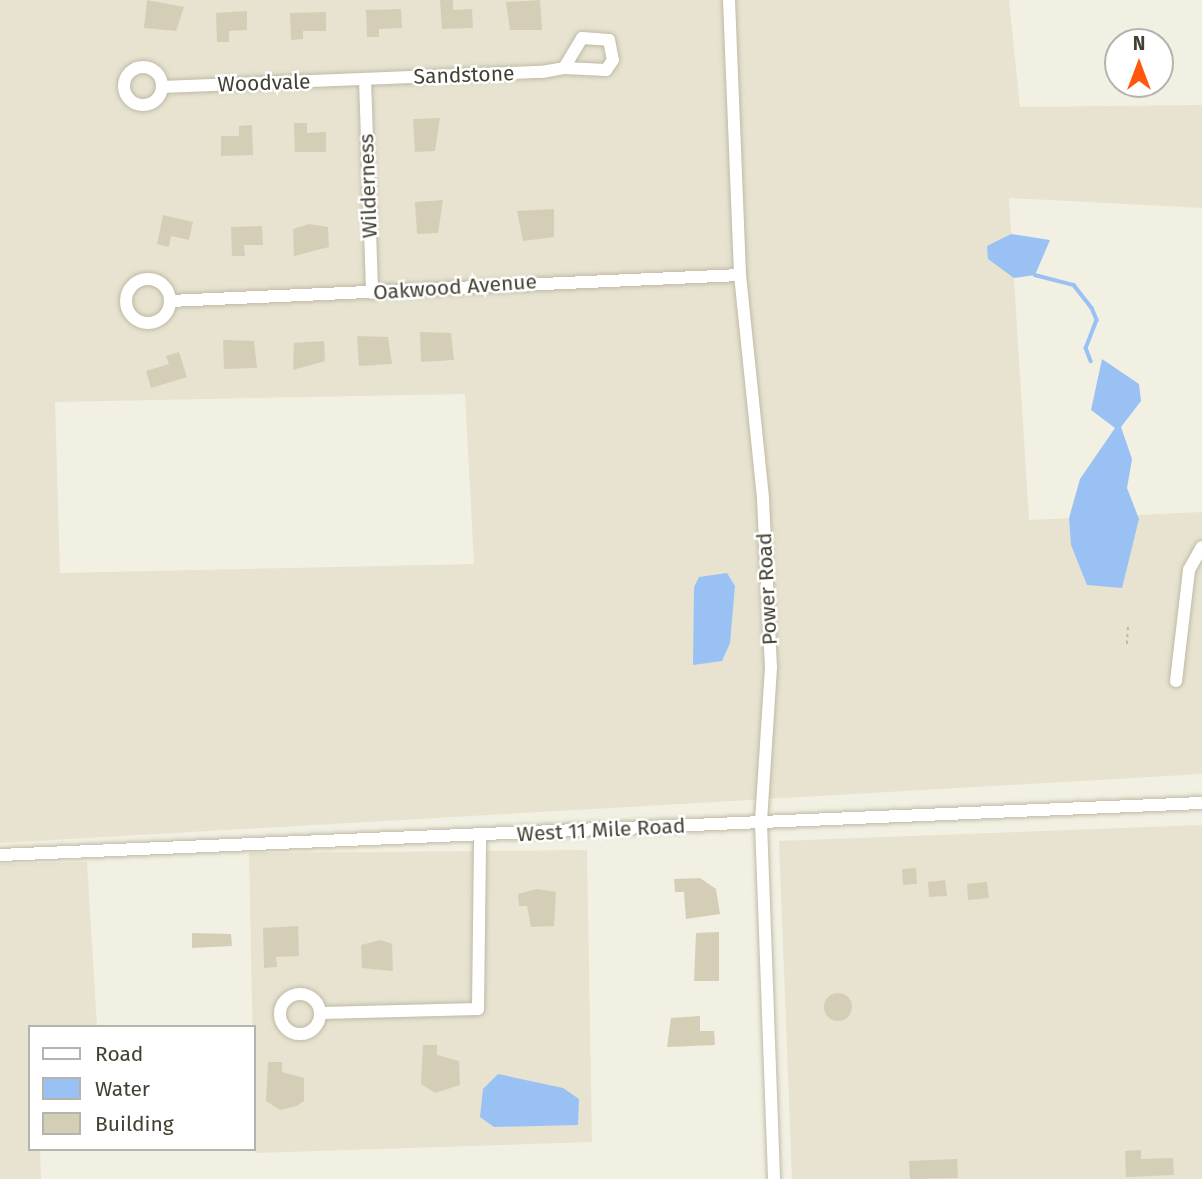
<!DOCTYPE html>
<html>
<head>
<meta charset="utf-8">
<style>
	body { margin:0 }
	#map { position:relative; width:1202px; height:1179px; overflow:hidden; background:#f2f0e2; font-family:"Fira Sans",sans-serif }
	div>[style] { position:absolute }
	.residential>* { inset:0; background:#e7e3d0 }
	.water>* { inset:0; background:#9ac1f4 }
	.stream>* { height:3.5px; margin:-1.75px; padding:0 1.75px; transform-origin:1.75px; border-radius:1.75px; background:#9ac1f4 }
	.building>* { inset:0; background:#d4ceb7 }
	.round { border-radius:50% }
	.path>* { height:2px; margin-top:-1px; transform-origin:0; background:repeating-linear-gradient(90deg,#c1b895 0 3.5px,transparent 0 7px) }
	.roads { filter:drop-shadow(0 0 2px #bebaa5) drop-shadow(0 0 2px #bebaa5) }
	.minor>* { height:12px; margin:-6px; padding:0 6px; transform-origin:6px; border-radius:6px; background:#fff }
	.minor>.ring { margin:-6px; padding:0; box-sizing:content-box; background:none; border:12px solid #fff; border-radius:50% }
	span { translate:-50% -50%; white-space:nowrap; text-align:center; line-height:1.15; -webkit-text-stroke:5px #fff; paint-order:stroke }
	.street-label { font-size:21px; color:#444033 }
	.legend { position:absolute; left:28px; top:1025px; width:228px; height:126px; box-sizing:border-box; background:#fff; border:2px solid #b4b3ad; margin:0; padding:9px 12px; list-style:none; font-size:21px; color:#444033 }
	.legend li { display:flex; align-items:center; gap:14px; height:35px }
	.legend b { width:35px; border:2px solid #b4b3ad }
	.north { position:absolute; left:1104px; top:28px; width:70px; height:70px; box-sizing:border-box; background:#fff; border:2px solid #b4b3ad; border-radius:50%; rotate:0deg; font-size:19px; font-weight:700; line-height:28px; text-align:center; color:#444033 }
	.north::after { content:''; display:block; margin:auto; width:24px; height:32px; background:#ff580d; clip-path:polygon(50% 0,100% 100%,50% 72%,0 100%) }
</style>
</head>
<body>
<div id="map">
	<div class="residential">
		<i style="clip-path:polygon(evenodd,0 0,1009px 0,1020px 107px,1202px 105px,1202px 208px,1009px 198px,1029px 520px,1202px 512px,1202px 774px,0 843px,0 0,465px 394px,474px 564px,60px 573px,55px 402px,465px 394px)"></i>
		<i style="clip-path:polygon(1202px 825px,1202px 1179px,792px 1179px,779px 841px)"></i>
		<i style="clip-path:polygon(587px 850px,592px 1142px,255px 1153px,249px 853px)"></i>
		<i style="clip-path:polygon(87px 862px,97px 1027px,30px 1027px,30px 1149px,40px 1149px,41px 1179px,0 1179px,0 864px)"></i>
	</div>
	<div class="water">
		<i style="clip-path:polygon(1011px 234px,1050px 240px,1035px 275px,1014px 278px,988px 259px,987px 246px)"></i>
		<i style="clip-path:polygon(1102px 359px,1139px 384px,1141px 401px,1121px 427px,1132px 459px,1127px 488px,1139px 519px,1122px 588px,1087px 585px,1071px 545px,1069px 518px,1080px 479px,1115px 428px,1091px 410px)"></i>
		<i style="clip-path:polygon(727px 573px,735px 586px,730px 643px,722px 661px,693px 665px,694px 587px,699px 577px)"></i>
		<i style="clip-path:polygon(498px 1074px,563px 1088px,579px 1099px,578px 1125px,494px 1127px,480px 1117px,483px 1089px)"></i>
	</div>
	<div class="stream">
		<i style="left:1035px;top:275px;width:40px;rotate:14.4deg"></i>
		<i style="left:1074px;top:285px;width:29px;rotate:52deg"></i>
		<i style="left:1092px;top:308px;width:13px;rotate:67deg"></i>
		<i style="left:1097px;top:320px;width:30px;rotate:111deg"></i>
		<i style="left:1086px;top:348px;width:14px;rotate:69deg"></i>
	</div>
	<div class="building">
		<i style="clip-path:polygon(147px 0,184px 7px,176px 31px,144px 28px)"></i>
		<i style="clip-path:polygon(440px 0,453px 0,453px 10px,472px 9px,473px 28px,442px 29px)"></i>
		<i style="clip-path:polygon(540px 0,542px 30px,510px 30px,506px 2px)"></i>
		<i style="clip-path:polygon(401px 9px,402px 28px,379px 29px,379px 37px,367px 37px,366px 10px)"></i>
		<i style="clip-path:polygon(247px 11px,247px 30px,229px 31px,229px 42px,217px 42px,216px 13px)"></i>
		<i style="clip-path:polygon(326px 12px,326px 31px,303px 31px,303px 39px,291px 40px,290px 13px)"></i>
		<i style="clip-path:polygon(440px 118px,435px 151px,415px 152px,413px 119px)"></i>
		<i style="clip-path:polygon(294px 123px,307px 123px,307px 133px,326px 132px,326px 152px,295px 152px)"></i>
		<i style="clip-path:polygon(252px 125px,253px 155px,221px 156px,221px 136px,239px 136px,239px 126px)"></i>
		<i style="clip-path:polygon(443px 200px,438px 233px,417px 234px,415px 202px)"></i>
		<i style="clip-path:polygon(554px 209px,554px 237px,523px 241px,517px 211px)"></i>
		<i style="clip-path:polygon(163px 215px,193px 222px,189px 240px,171px 236px,169px 247px,157px 244px)"></i>
		<i style="clip-path:polygon(309px 224px,328px 227px,329px 247px,294px 256px,293px 229px)"></i>
		<i style="clip-path:polygon(262px 226px,263px 245px,244px 245px,245px 256px,232px 256px,231px 227px)"></i>
		<i style="clip-path:polygon(420px 332px,451px 333px,454px 360px,421px 362px)"></i>
		<i style="clip-path:polygon(357px 336px,388px 337px,392px 364px,359px 366px)"></i>
		<i style="clip-path:polygon(223px 340px,254px 341px,257px 368px,224px 369px)"></i>
		<i style="clip-path:polygon(324px 341px,325px 361px,293px 370px,294px 343px)"></i>
		<i style="clip-path:polygon(179px 352px,187px 377px,151px 388px,146px 371px,169px 364px,166px 356px)"></i>
		<i style="clip-path:polygon(916px 868px,917px 884px,903px 885px,902px 869px)"></i>
		<i style="clip-path:polygon(700px 878px,716px 889px,720px 914px,686px 919px,684px 892px,675px 892px,674px 879px)"></i>
		<i style="clip-path:polygon(945px 880px,947px 896px,929px 897px,928px 882px)"></i>
		<i style="clip-path:polygon(987px 882px,989px 898px,968px 900px,967px 884px)"></i>
		<i style="clip-path:polygon(537px 889px,556px 892px,554px 926px,531px 927px,527px 906px,519px 906px,518px 894px)"></i>
		<i style="clip-path:polygon(298px 926px,299px 956px,276px 957px,277px 967px,264px 968px,263px 928px)"></i>
		<i style="clip-path:polygon(719px 932px,719px 981px,694px 981px,696px 933px)"></i>
		<i style="clip-path:polygon(192px 933px,231px 934px,232px 946px,192px 948px)"></i>
		<i style="clip-path:polygon(381px 940px,392px 944px,393px 971px,362px 968px,361px 945px)"></i>
		<i class="round" style="left:824px;top:993px;width:28px;height:28px"></i>
		<i style="clip-path:polygon(700px 1016px,700px 1031px,714px 1031px,715px 1045px,667px 1047px,671px 1018px)"></i>
		<i style="clip-path:polygon(423px 1045px,437px 1045px,437px 1055px,459px 1061px,460px 1085px,435px 1093px,421px 1084px)"></i>
		<i style="clip-path:polygon(268px 1062px,282px 1062px,282px 1072px,304px 1078px,304px 1101px,297px 1106px,280px 1110px,266px 1101px)"></i>
		<i style="clip-path:polygon(1141px 1150px,1141px 1159px,1173px 1158px,1174px 1175px,1126px 1177px,1125px 1151px)"></i>
		<i style="clip-path:polygon(957px 1159px,958px 1178px,910px 1179px,909px 1161px)"></i>
	</div>
	<div class="path">
		<i style="left:1127px;top:644px;width:18px;rotate:-87deg"></i>
	</div>
	<div class="roads">
		<div class="minor">
			<i style="left:729px;top:0;width:275px;rotate:87.7deg"></i>
			<i style="left:740px;top:275px;width:225px;rotate:84.1deg"></i>
			<i style="left:763px;top:499px;width:168px;rotate:87.3deg"></i>
			<i style="left:771px;top:667px;width:156px;rotate:93.7deg"></i>
			<i style="left:761px;top:823px;width:356px;rotate:87.9deg"></i>
			<i class="ring" style="left:124px;top:67px;width:26px;height:26px"></i>
			<i style="left:365px;top:79px;width:214px;rotate:88.1deg"></i>
			<i style="left:162px;top:87px;width:380px;rotate:-2.3deg"></i>
			<i style="left:542px;top:72px;width:22px;rotate:-10deg"></i>
			<i style="left:564px;top:68px;width:35px;rotate:-59deg"></i>
			<i style="left:582px;top:38px;width:27px;rotate:4deg"></i>
			<i style="left:609px;top:40px;width:20px;rotate:79deg"></i>
			<i style="left:613px;top:60px;width:12px;rotate:125deg"></i>
			<i style="left:606px;top:70px;width:42px;rotate:-177.3deg"></i>
			<i class="ring" style="left:126px;top:279px;width:32px;height:32px"></i>
			<i style="left:170px;top:301px;width:571px;rotate:-2.61deg"></i>
			<i style="left:1176px;top:681px;width:112px;rotate:-83.3deg"></i>
			<i style="left:1189px;top:570px;width:26px;rotate:-61deg"></i>
			<i style="left:0;top:855px;width:1203px;rotate:-2.48deg"></i>
			<i class="ring" style="left:280px;top:994px;width:28px;height:28px"></i>
			<i style="left:321px;top:1013px;width:157px;rotate:-1.5deg"></i>
			<i style="left:478px;top:1009px;width:173px;rotate:-89.3deg"></i>
		</div>
	</div>
	<div class="street-label">
		<span style="left:464px;top:75px;rotate:-2deg">Sandstone</span>
		<span style="left:264px;top:83px;rotate:-2deg">Woodvale</span>
		<span style="left:368px;top:186px;rotate:-92deg">Wilderness</span>
		<span style="left:455px;top:287px;rotate:-4deg">Oakwood Avenue</span>
		<span style="left:767px;top:589px;rotate:-93deg">Power Road</span>
		<span style="left:601px;top:830px;rotate:-3deg">West 11 Mile Road</span>
	</div>
	<ul class="legend">
	<li><b style="height:9px;background:#fff"></b>Road</li>
	<li><b style="height:19px;background:#9ac1f4"></b>Water</li>
	<li><b style="height:19px;background:#d4ceb7"></b>Building</li>
	</ul>
	<div class="north">N</div>
</div>
</body>
</html>
